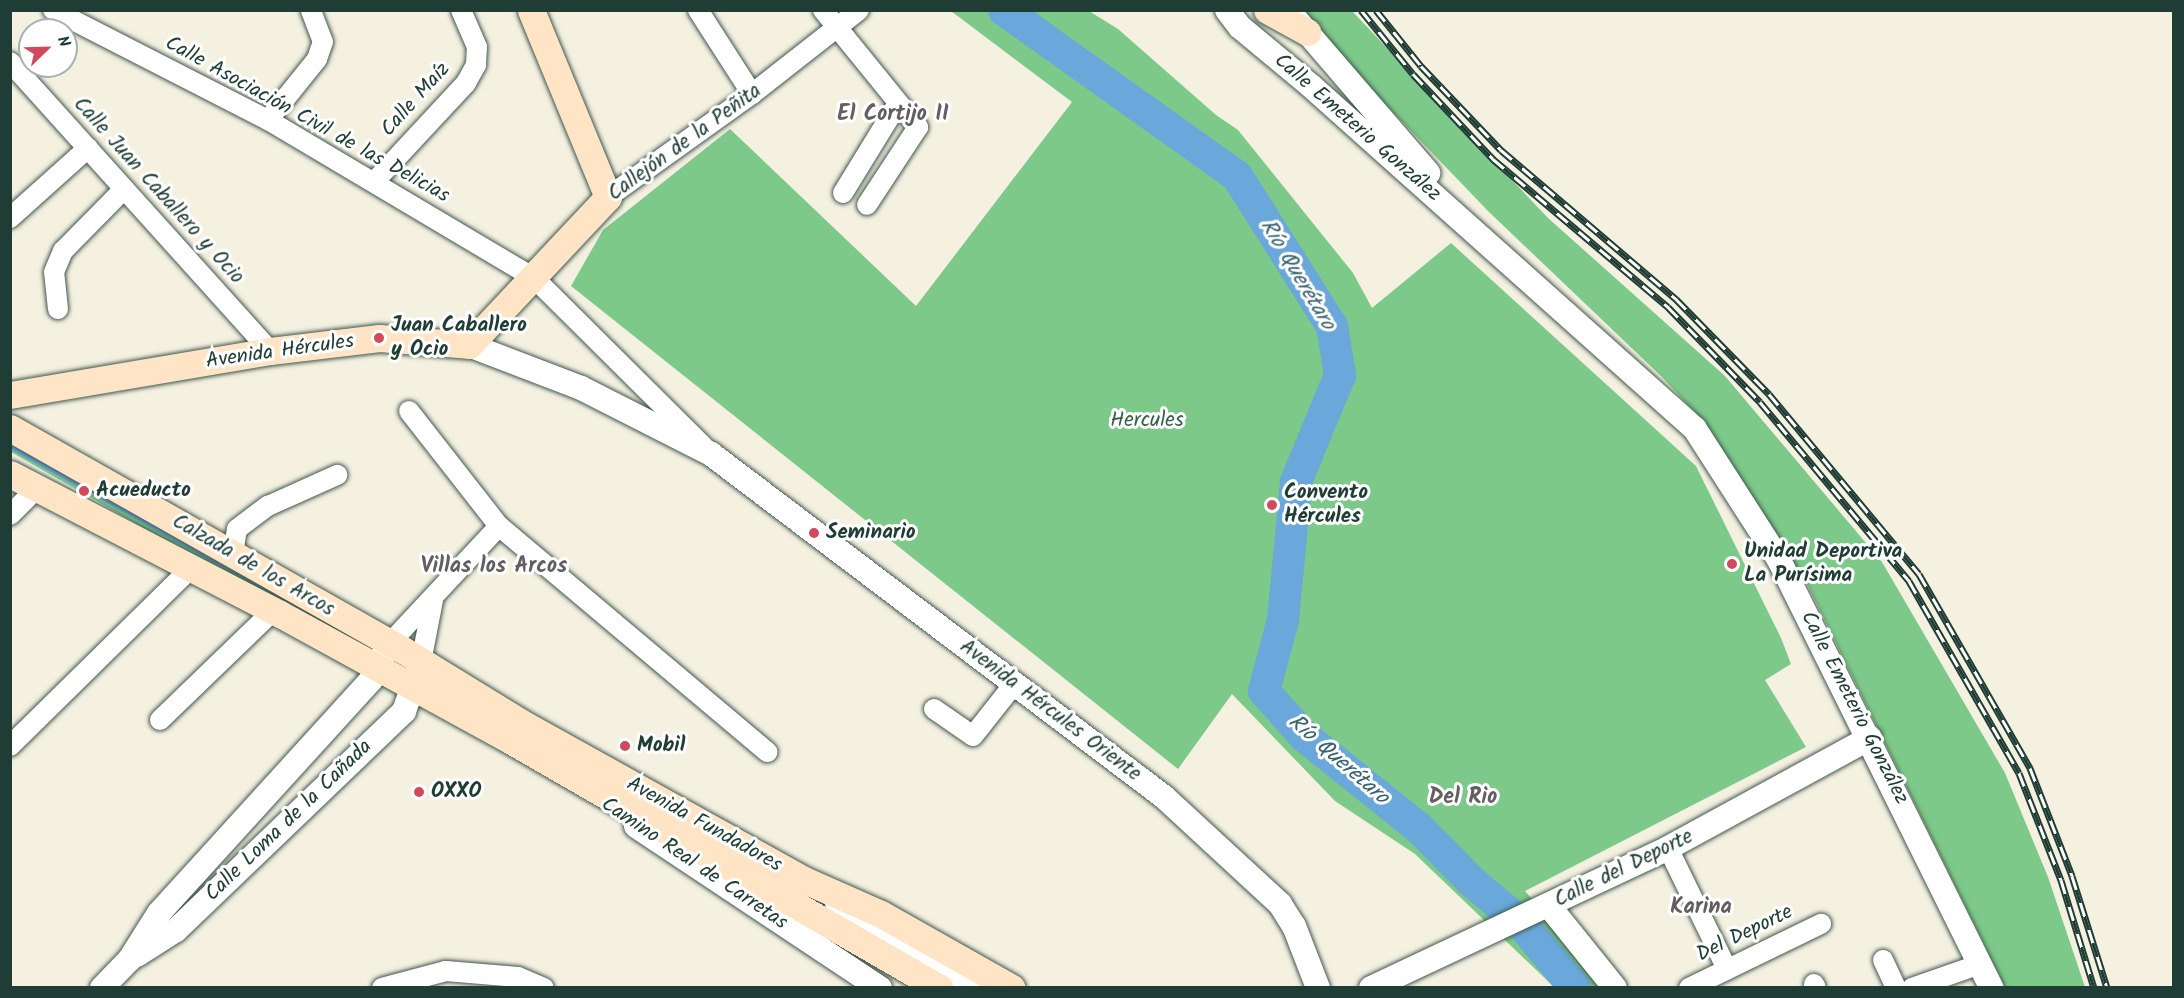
<!DOCTYPE html>
<html>
<head>
<meta charset="utf-8">
<style>
	body { margin:0 }
	#map { position:relative; width:2184px; height:998px; overflow:hidden; background:#f5f1e1; font-family:Kalam,sans-serif }
	div>[style] { position:absolute }
	.green>* { inset:0; background:#7cc989 }
	.stream>* { height:5px; margin:-2.5px; padding:0 2.5px; transform-origin:2.5px; border-radius:2.5px; background:#6aa7db }
	.river>* { height:32px; margin:-16px; padding:0 16px; transform-origin:16px; border-radius:16px; background:#6aa7db }
	.roads { filter:drop-shadow(0 0 2px #3f584e) drop-shadow(0 0 2px #3f584e) }
	.minor>* { height:20px; margin:-10px; padding:0 10px; transform-origin:10px; border-radius:10px; background:#fff }
	.tertiary>* { height:24px; margin:-12px; padding:0 12px; transform-origin:12px; border-radius:12px; background:#fff }
	.secondary>* { height:27px; margin:-13.5px; padding:0 13.5px; transform-origin:13.5px; border-radius:13.5px; background:#ffe4c6 }
	.rail>* { height:7px; margin-top:-3.5px; transform-origin:0; background:repeating-linear-gradient(90deg,#fff 0 14px,#1f3d34 0 28px); box-sizing:border-box; border-block:2px solid #1f3d34 }
	.dots>* { width:16px; height:16px; translate:-50% -50%; box-sizing:border-box; border:3px solid #fff; border-radius:50% }
	span { translate:-50% -50%; white-space:nowrap; text-align:center; line-height:1.15; -webkit-text-stroke:6px #fff; paint-order:stroke }
	.street-label { font-size:21px; color:#1f3d34 }
	.poi-label { font-size:21px; color:#1f3d34; font-weight:700 }
	.left { translate:0 -50%; text-align:left }
	.park-label { font-size:21px; color:#366049 }
	.neighbourhood-label { font-size:22px; color:#635e62; font-weight:700 }
	.water-label { font-size:22px; color:#39626e; font-style:italic }
	.frame { position:absolute; inset:0; border:12px solid #1f3d34; pointer-events:none }
	.north { position:absolute; left:18px; top:18px; width:60px; height:60px; box-sizing:border-box; background:#fff; border:2px solid #a5b1ae; border-radius:50%; rotate:67deg; font-size:16px; font-weight:700; line-height:24px; text-align:center; color:#1f3d34 }
	.north::after { content:''; display:block; margin:auto; width:21px; height:27px; background:#d1495b; clip-path:polygon(50% 0,100% 100%,50% 72%,0 100%) }
</style>
</head>
<body>
<div id="map">
	<div class="green">
		<i style="clip-path:polygon(951px 11px,1089px 11px,1118px 29px,1216px 115px,1238px 130px,1353px 273px,1372px 308px,1451px 243px,1696px 466px,1781px 638px,1791px 664px,1765px 680px,1806px 747px,1525px 891px,1609px 987px,1554px 987px,1415px 854px,1335px 801px,1232px 694px,1178px 769px,571px 286px,603px 230px,730px 129px,916px 306px,1072px 102px)"></i>
		<i style="clip-path:polygon(1296px 11px,1352px 11px,1548px 218px,1725px 376px,1882px 562px,2005px 773px,2048px 877px,2085px 987px,2005px 987px,1805px 580px,1706px 424px,1661px 376px,1488px 211px)"></i>
		<i style="clip-path:polygon(10px 431px,364px 634px,361px 652px,11px 452px)"></i>
	</div>
	<div class="stream">
		<i style="left:10px;top:446px;width:297px;rotate:29.2deg"></i>
	</div>
	<div class="river">
		<i style="left:1004px;top:10px;width:286px;rotate:35.5deg"></i>
		<i style="left:1237px;top:176px;width:178px;rotate:57.7deg"></i>
		<i style="left:1332px;top:326px;width:50px;rotate:80.7deg"></i>
		<i style="left:1340px;top:375px;width:116px;rotate:112.4deg"></i>
		<i style="left:1296px;top:482px;width:139px;rotate:95.4deg"></i>
		<i style="left:1283px;top:620px;width:73px;rotate:105deg"></i>
		<i style="left:1264px;top:691px;width:60px;rotate:48.4deg"></i>
		<i style="left:1304px;top:736px;width:147px;rotate:38.7deg"></i>
		<i style="left:1419px;top:828px;width:74px;rotate:45.5deg"></i>
		<i style="left:1471px;top:881px;width:64px;rotate:39.9deg"></i>
		<i style="left:1520px;top:922px;width:86px;rotate:50.2deg"></i>
	</div>
	<div class="roads">
		<div class="minor">
			<i style="left:53px;top:10px;width:242px;rotate:27.1deg"></i>
			<i style="left:268px;top:120px;width:309px;rotate:30.7deg"></i>
			<i style="left:534px;top:278px;width:238px;rotate:44.8deg"></i>
			<i style="left:698px;top:10px;width:100px;rotate:57.3deg"></i>
			<i style="left:823px;top:10px;width:151px;rotate:50.9deg"></i>
			<i style="left:918px;top:127px;width:93px;rotate:123.2deg"></i>
			<i style="left:10px;top:62px;width:389px;rotate:48deg"></i>
			<i style="left:268px;top:120px;width:78px;rotate:-51.2deg"></i>
			<i style="left:317px;top:59px;width:18px;rotate:-71deg"></i>
			<i style="left:323px;top:42px;width:34px;rotate:-111deg"></i>
			<i style="left:375px;top:181px;width:134px;rotate:-47.1deg"></i>
			<i style="left:466px;top:83px;width:21px;rotate:-61deg"></i>
			<i style="left:476px;top:65px;width:18px;rotate:-87deg"></i>
			<i style="left:477px;top:47px;width:40px;rotate:-113.4deg"></i>
			<i style="left:843px;top:193px;width:103px;rotate:-58.5deg"></i>
			<i style="left:608px;top:197px;width:177px;rotate:-35.6deg"></i>
			<i style="left:752px;top:94px;width:136px;rotate:-38.1deg"></i>
			<i style="left:10px;top:218px;width:105px;rotate:-41.9deg"></i>
			<i style="left:58px;top:309px;width:37px;rotate:-96deg"></i>
			<i style="left:54px;top:272px;width:23px;rotate:-67deg"></i>
			<i style="left:63px;top:251px;width:87px;rotate:-45.5deg"></i>
			<i style="left:409px;top:411px;width:146px;rotate:52deg"></i>
			<i style="left:499px;top:526px;width:351px;rotate:40.1deg"></i>
			<i style="left:10px;top:515px;width:38px;rotate:-45deg"></i>
			<i style="left:233px;top:554px;width:25px;rotate:-81deg"></i>
			<i style="left:237px;top:529px;width:39px;rotate:-37deg"></i>
			<i style="left:268px;top:506px;width:76px;rotate:-24.2deg"></i>
			<i style="left:390px;top:643px;width:160px;rotate:-47deg"></i>
			<i style="left:421px;top:662px;width:63px;rotate:-79deg"></i>
			<i style="left:934px;top:709px;width:47px;rotate:34.7deg"></i>
			<i style="left:973px;top:736px;width:66px;rotate:-51.7deg"></i>
			<i style="left:160px;top:720px;width:158px;rotate:-44deg"></i>
			<i style="left:10px;top:746px;width:254px;rotate:-44.5deg"></i>
			<i style="left:1668px;top:848px;width:135px;rotate:64deg"></i>
			<i style="left:1883px;top:960px;width:31px;rotate:65deg"></i>
			<i style="left:1814px;top:984px;width:4px;rotate:63deg"></i>
			<i style="left:382px;top:988px;width:66px;rotate:-14.9deg"></i>
			<i style="left:446px;top:971px;width:72px;rotate:4.8deg"></i>
			<i style="left:518px;top:977px;width:28px;rotate:23deg"></i>
			<i style="left:1689px;top:988px;width:147px;rotate:-25.9deg"></i>
			<i style="left:1912px;top:988px;width:72px;rotate:-19.4deg"></i>
		</div>
		<div class="tertiary">
			<i style="left:1227px;top:10px;width:21px;rotate:53deg"></i>
			<i style="left:1240px;top:27px;width:92px;rotate:39.7deg"></i>
			<i style="left:1311px;top:86px;width:515px;rotate:41.77deg"></i>
			<i style="left:1695px;top:429px;width:156px;rotate:57.3deg"></i>
			<i style="left:1779px;top:560px;width:478px;rotate:63.6deg"></i>
			<i style="left:1294px;top:17px;width:206px;rotate:49.3deg"></i>
			<i style="left:469px;top:345px;width:120px;rotate:21deg"></i>
			<i style="left:581px;top:388px;width:146px;rotate:26.9deg"></i>
			<i style="left:711px;top:454px;width:568px;rotate:37.13deg"></i>
			<i style="left:1164px;top:797px;width:158px;rotate:42.7deg"></i>
			<i style="left:1280px;top:904px;width:26px;rotate:58deg"></i>
			<i style="left:1294px;top:926px;width:66px;rotate:68.8deg"></i>
			<i style="left:636px;top:826px;width:293px;rotate:33.6deg"></i>
			<i style="left:837px;top:903px;width:165px;rotate:30.9deg"></i>
			<i style="left:1549px;top:906px;width:105px;rotate:51.2deg"></i>
			<i style="left:137px;top:955px;width:46px;rotate:-32.7deg"></i>
			<i style="left:176px;top:930px;width:316px;rotate:-43.8deg"></i>
			<i style="left:404px;top:711px;width:44px;rotate:-69.9deg"></i>
			<i style="left:102px;top:988px;width:40px;rotate:-46deg"></i>
			<i style="left:130px;top:959px;width:54px;rotate:-57.8deg"></i>
			<i style="left:159px;top:913px;width:315px;rotate:-47.7deg"></i>
			<i style="left:371px;top:680px;width:32px;rotate:-64deg"></i>
			<i style="left:1371px;top:988px;width:328px;rotate:-25.2deg"></i>
			<i style="left:1668px;top:848px;width:230px;rotate:-28.6deg"></i>
		</div>
		<div class="secondary">
			<i style="left:1267px;top:10px;width:46px;rotate:28.8deg"></i>
			<i style="left:10px;top:395px;width:264px;rotate:-9.6deg"></i>
			<i style="left:270px;top:351px;width:110px;rotate:-6.8deg"></i>
			<i style="left:379px;top:338px;width:90px;rotate:4.4deg"></i>
			<i style="left:469px;top:345px;width:203px;rotate:-46.8deg"></i>
			<i style="left:608px;top:197px;width:202px;rotate:-112.4deg"></i>
			<i style="left:10px;top:428px;width:451px;rotate:29.5deg"></i>
			<i style="left:403px;top:650px;width:137px;rotate:31.6deg"></i>
			<i style="left:520px;top:722px;width:323px;rotate:29.1deg"></i>
			<i style="left:802px;top:879px;width:86px;rotate:23.9deg"></i>
			<i style="left:881px;top:914px;width:150px;rotate:29.5deg"></i>
			<i style="left:10px;top:474px;width:304px;rotate:27.4deg"></i>
			<i style="left:280px;top:614px;width:262px;rotate:28.7deg"></i>
			<i style="left:510px;top:740px;width:496px;rotate:30deg"></i>
		</div>
	</div>
	<div class="rail">
		<i style="left:1361px;top:10px;width:82px;rotate:50.9deg"></i>
		<i style="left:1413px;top:74px;width:117px;rotate:46.7deg"></i>
		<i style="left:1493px;top:159px;width:229px;rotate:40.2deg"></i>
		<i style="left:1668px;top:307px;width:132px;rotate:45.9deg"></i>
		<i style="left:1760px;top:402px;width:233px;rotate:50.2deg"></i>
		<i style="left:1909px;top:581px;width:221px;rotate:60.2deg"></i>
		<i style="left:2019px;top:773px;width:115px;rotate:68.6deg"></i>
		<i style="left:2061px;top:880px;width:113px;rotate:73deg"></i>
		<i style="left:1376px;top:10px;width:72px;rotate:51.2deg"></i>
		<i style="left:1421px;top:66px;width:116px;rotate:46.4deg"></i>
		<i style="left:1501px;top:150px;width:230px;rotate:40.4deg"></i>
		<i style="left:1676px;top:299px;width:133px;rotate:45.6deg"></i>
		<i style="left:1769px;top:394px;width:234px;rotate:50.2deg"></i>
		<i style="left:1919px;top:574px;width:224px;rotate:60.2deg"></i>
		<i style="left:2030px;top:768px;width:116px;rotate:68.7deg"></i>
		<i style="left:2072px;top:876px;width:117px;rotate:72.6deg"></i>
	</div>
	<div class="dots">
		<i style="left:379px;top:338px;background:#d1495b"></i>
		<i style="left:84px;top:491px;background:#d1495b"></i>
		<i style="left:1272px;top:505px;background:#d1495b"></i>
		<i style="left:814px;top:533px;background:#d1495b"></i>
		<i style="left:1732px;top:564px;background:#d1495b"></i>
		<i style="left:625px;top:746px;background:#d1495b"></i>
		<i style="left:419px;top:792px;background:#d1495b"></i>
	</div>
	<div class="street-label">
		<span style="left:416px;top:100px;rotate:-48deg">Calle Maíz</span>
		<span style="left:307px;top:120px;rotate:29deg">Calle Asociación Civil de las Delicias</span>
		<span style="left:1357px;top:128px;rotate:41deg">Calle Emeterio González</span>
		<span style="left:685px;top:143px;rotate:-36deg">Callejón de la Peñita</span>
		<span style="left:158px;top:191px;rotate:48deg">Calle Juan Caballero y Ocio</span>
		<span style="left:280px;top:352px;rotate:-8deg">Avenida Hércules</span>
		<span style="left:253px;top:566px;rotate:30deg">Calzada de los Arcos</span>
		<span style="left:1854px;top:708px;rotate:63deg">Calle Emeterio González</span>
		<span style="left:1050px;top:711px;rotate:37deg">Avenida Hércules Oriente</span>
		<span style="left:289px;top:821px;rotate:-44deg">Calle Loma de la Cañada</span>
		<span style="left:704px;top:825px;rotate:29deg">Avenida Fundadores</span>
		<span style="left:694px;top:864px;rotate:34deg">Camino Real de Carretas</span>
		<span style="left:1624px;top:869px;rotate:-26deg">Calle del Deporte</span>
		<span style="left:1745px;top:934px;rotate:-26deg">Del Deporte</span>
	</div>
	<div class="poi-label">
		<span class="left" style="left:391px;top:338px">Juan Caballero<br>y Ocio</span>
		<span class="left" style="left:96px;top:491px">Acueducto</span>
		<span class="left" style="left:1284px;top:505px">Convento<br>Hércules</span>
		<span class="left" style="left:826px;top:533px">Seminario</span>
		<span class="left" style="left:1744px;top:564px">Unidad Deportiva<br>La Purísima</span>
		<span class="left" style="left:637px;top:746px">Mobil</span>
		<span class="left" style="left:431px;top:792px">OXXO</span>
	</div>
	<div class="park-label">
		<span style="left:1147px;top:421px">Hercules</span>
	</div>
	<div class="neighbourhood-label">
		<span style="left:893px;top:115px">El Cortijo II</span>
		<span style="left:494px;top:567px">Villas los Arcos</span>
		<span style="left:1463px;top:798px">Del Rio</span>
		<span style="left:1701px;top:908px">Karina</span>
	</div>
	<div class="water-label">
		<span style="left:1297px;top:275px;rotate:59deg">Río Querétaro</span>
		<span style="left:1338px;top:760px;rotate:41deg">Río Querétaro</span>
	</div>
	<div class="frame"></div>
	<div class="north">N</div>
</div>
</body>
</html>
